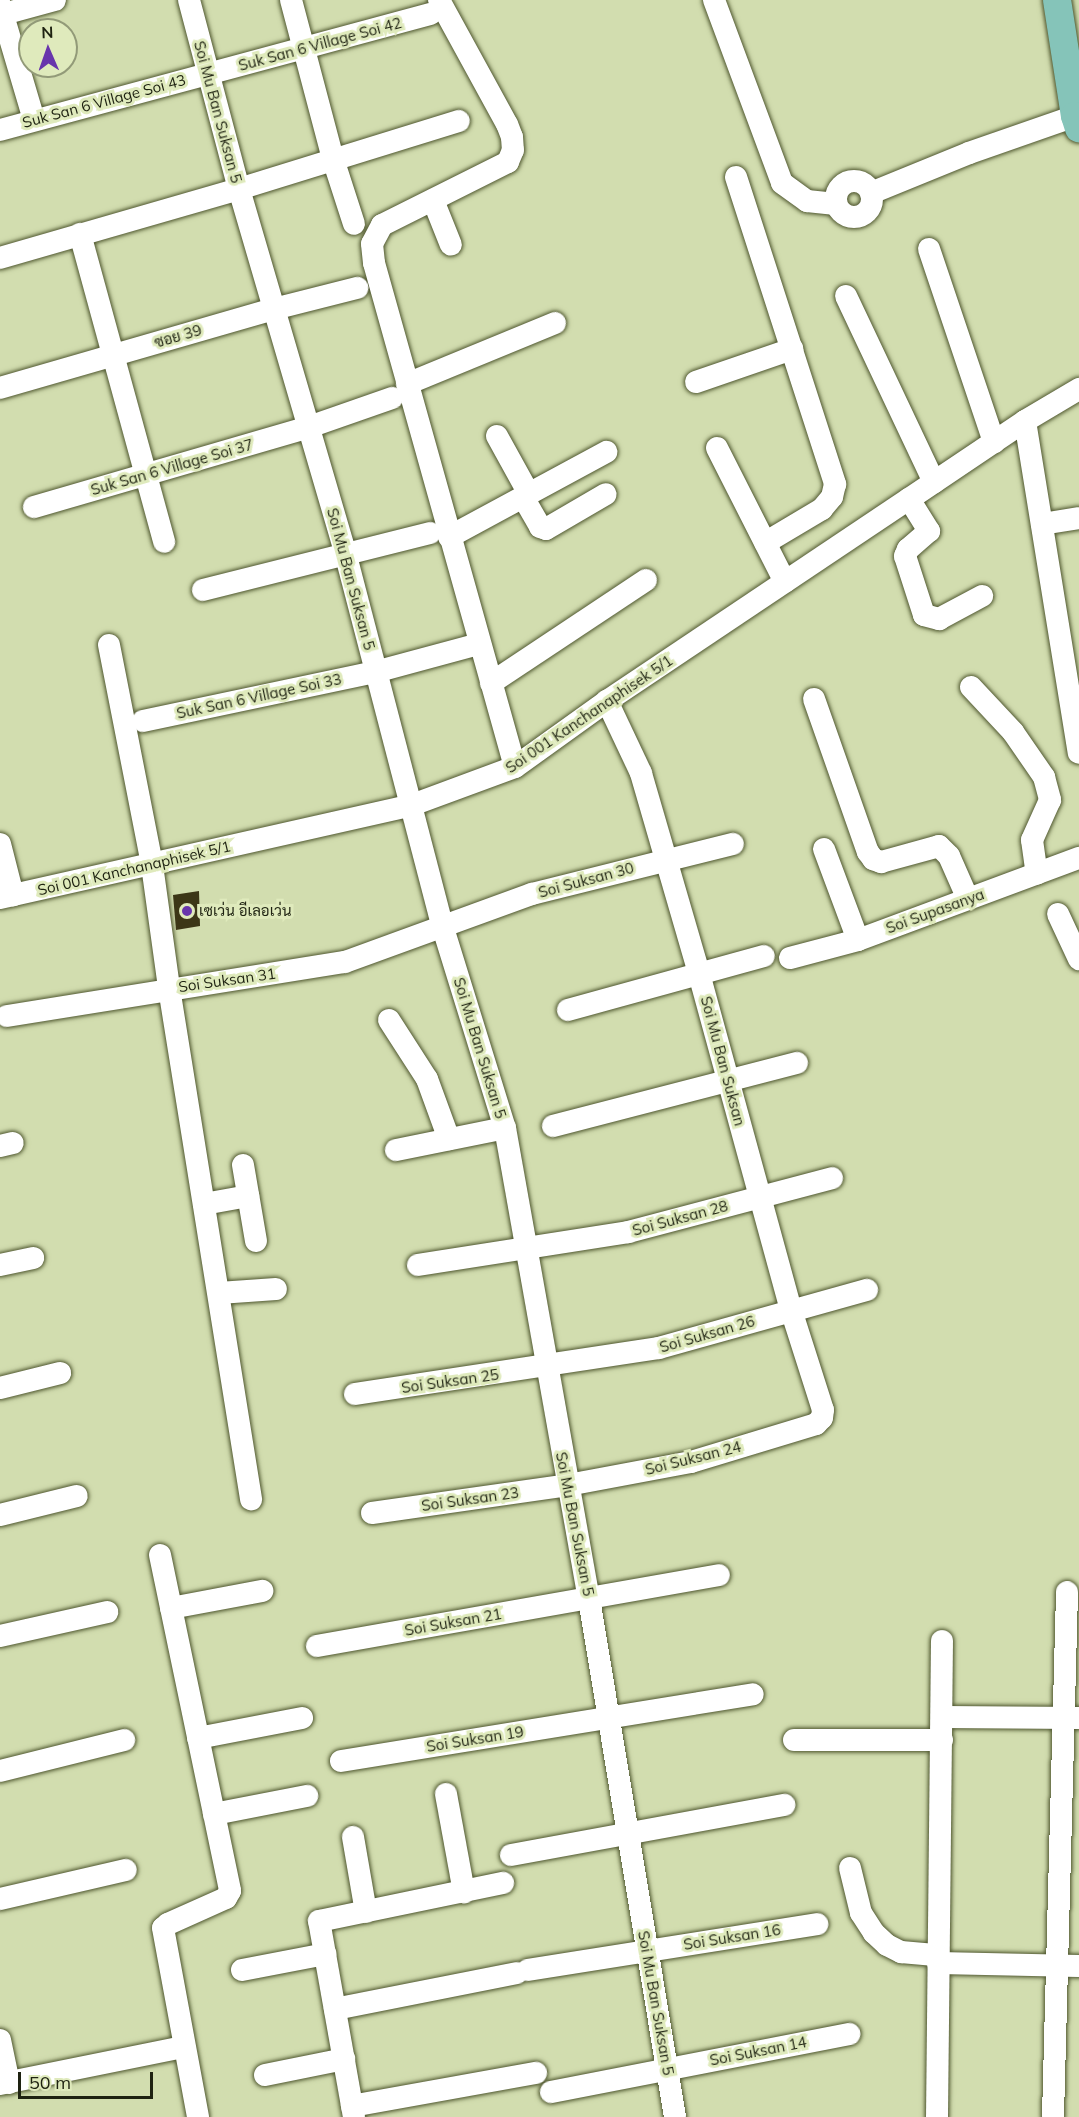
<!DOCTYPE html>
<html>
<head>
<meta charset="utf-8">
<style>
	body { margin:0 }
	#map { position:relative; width:1079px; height:2117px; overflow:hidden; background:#d2ddaf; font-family:Mulish,Sarabun,sans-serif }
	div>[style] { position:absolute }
	.building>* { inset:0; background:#3c3617 }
	.roads { filter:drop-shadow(0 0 2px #4f572f) drop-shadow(0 0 2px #4f572f) }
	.minor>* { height:22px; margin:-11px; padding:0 11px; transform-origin:11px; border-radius:11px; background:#fff }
	.minor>.ring { margin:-11px; padding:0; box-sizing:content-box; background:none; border:22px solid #fff; border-radius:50% }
	.major>* { height:28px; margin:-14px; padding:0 14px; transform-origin:14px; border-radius:14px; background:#85c4b9 }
	.dots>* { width:16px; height:16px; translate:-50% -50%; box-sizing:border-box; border:3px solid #dfeabc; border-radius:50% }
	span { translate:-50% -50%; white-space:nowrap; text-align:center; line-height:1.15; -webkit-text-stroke:6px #dfeabc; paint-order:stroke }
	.street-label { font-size:15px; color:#1e2211 }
	.poi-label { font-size:15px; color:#1e2211 }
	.left { translate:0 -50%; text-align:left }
	.north { position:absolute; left:18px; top:18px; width:60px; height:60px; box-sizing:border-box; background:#dfeabc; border:2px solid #929a78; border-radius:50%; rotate:358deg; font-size:16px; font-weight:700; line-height:24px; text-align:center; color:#1e2211 }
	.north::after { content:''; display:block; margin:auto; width:21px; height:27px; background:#6835ac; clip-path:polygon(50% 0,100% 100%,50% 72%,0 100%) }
	.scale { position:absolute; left:18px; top:2072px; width:135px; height:27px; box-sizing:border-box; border:3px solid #1e2211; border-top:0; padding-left:8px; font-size:18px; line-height:21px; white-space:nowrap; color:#1e2211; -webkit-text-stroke:4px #dfeabc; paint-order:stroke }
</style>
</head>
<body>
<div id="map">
	<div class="building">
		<i style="clip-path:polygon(199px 891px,200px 926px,176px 930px,173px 895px)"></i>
	</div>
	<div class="roads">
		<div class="minor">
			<i style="left:189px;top:0;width:196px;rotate:75.2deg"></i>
			<i style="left:239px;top:189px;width:382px;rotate:73.7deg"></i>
			<i style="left:346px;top:556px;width:384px;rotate:75.4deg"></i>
			<i style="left:443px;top:928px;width:209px;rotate:72.8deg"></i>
			<i style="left:505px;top:1128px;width:478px;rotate:79.9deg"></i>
			<i style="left:589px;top:1599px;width:525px;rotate:80.57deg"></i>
			<i style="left:291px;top:0;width:164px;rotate:75.2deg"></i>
			<i style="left:333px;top:159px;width:68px;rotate:72.1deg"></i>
			<i style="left:439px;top:0;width:141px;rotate:61.3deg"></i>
			<i style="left:507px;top:124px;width:14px;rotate:69deg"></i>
			<i style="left:512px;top:137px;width:13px;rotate:86deg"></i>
			<i style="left:513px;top:150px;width:13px;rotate:113deg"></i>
			<i style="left:508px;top:162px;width:141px;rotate:153.4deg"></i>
			<i style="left:382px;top:225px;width:21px;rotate:118deg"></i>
			<i style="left:372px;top:244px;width:19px;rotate:84deg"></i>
			<i style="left:374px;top:263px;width:523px;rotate:74.37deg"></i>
			<i style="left:714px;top:0;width:195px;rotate:69.6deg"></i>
			<i style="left:782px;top:183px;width:31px;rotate:36deg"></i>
			<i style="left:807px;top:201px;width:29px;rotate:6deg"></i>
			<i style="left:0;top:5px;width:120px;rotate:73.5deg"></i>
			<i style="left:0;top:15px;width:57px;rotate:-15.3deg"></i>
			<i style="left:0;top:130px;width:446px;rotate:-15.1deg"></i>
			<i style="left:736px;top:177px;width:323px;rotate:72.1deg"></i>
			<i style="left:835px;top:484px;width:13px;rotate:103deg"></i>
			<i style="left:832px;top:497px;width:16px;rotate:130deg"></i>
			<i style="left:822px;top:509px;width:66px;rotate:149.2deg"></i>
			<i class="ring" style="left:836px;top:181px;width:14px;height:14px"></i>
			<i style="left:871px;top:193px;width:106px;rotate:-22.2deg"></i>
			<i style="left:969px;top:153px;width:112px;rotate:-19.2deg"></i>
			<i style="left:433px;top:200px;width:48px;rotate:68.2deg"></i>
			<i style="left:80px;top:234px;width:319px;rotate:74.7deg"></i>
			<i style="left:929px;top:249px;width:204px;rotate:71.4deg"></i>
			<i style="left:0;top:258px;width:249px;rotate:-16.1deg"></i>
			<i style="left:239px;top:189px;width:230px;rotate:-17.2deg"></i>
			<i style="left:846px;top:296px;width:206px;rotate:64.7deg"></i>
			<i style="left:696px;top:382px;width:102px;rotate:-19deg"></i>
			<i style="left:407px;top:384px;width:160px;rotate:-22.4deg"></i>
			<i style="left:0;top:388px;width:285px;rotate:-16.1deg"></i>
			<i style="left:274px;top:309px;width:86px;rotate:-14.2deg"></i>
			<i style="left:1025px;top:421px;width:336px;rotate:80.8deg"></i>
			<i style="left:497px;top:436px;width:66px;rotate:61.1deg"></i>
			<i style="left:717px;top:448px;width:150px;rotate:63.1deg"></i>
			<i style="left:523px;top:497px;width:34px;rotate:60deg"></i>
			<i style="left:540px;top:527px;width:6px;rotate:18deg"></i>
			<i style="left:546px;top:529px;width:69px;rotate:-30.3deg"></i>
			<i style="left:909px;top:499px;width:38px;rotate:58deg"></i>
			<i style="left:929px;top:531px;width:28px;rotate:139deg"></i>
			<i style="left:908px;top:549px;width:8px;rotate:113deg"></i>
			<i style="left:905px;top:556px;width:62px;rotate:72.1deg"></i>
			<i style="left:924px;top:615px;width:16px;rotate:15deg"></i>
			<i style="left:939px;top:619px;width:49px;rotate:-28.1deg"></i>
			<i style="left:34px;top:507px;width:286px;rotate:-16.2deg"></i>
			<i style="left:309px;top:427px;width:88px;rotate:-19.3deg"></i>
			<i style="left:1042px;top:524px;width:37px;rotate:-9deg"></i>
			<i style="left:449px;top:537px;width:179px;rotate:-28.4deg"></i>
			<i style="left:203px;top:590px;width:234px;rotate:-14.1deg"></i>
			<i style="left:109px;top:645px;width:224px;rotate:78.9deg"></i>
			<i style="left:152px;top:865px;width:124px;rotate:82.1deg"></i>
			<i style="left:169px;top:988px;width:518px;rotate:80.88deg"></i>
			<i style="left:491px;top:683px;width:186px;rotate:-33.6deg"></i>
			<i style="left:971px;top:687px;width:62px;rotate:47deg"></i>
			<i style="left:1013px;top:732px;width:55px;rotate:55.4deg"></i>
			<i style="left:1044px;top:777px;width:24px;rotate:75deg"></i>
			<i style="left:1050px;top:800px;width:44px;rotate:114.2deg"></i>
			<i style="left:1032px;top:840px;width:34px;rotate:82deg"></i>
			<i style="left:814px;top:699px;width:162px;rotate:70.6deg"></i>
			<i style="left:868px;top:852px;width:9px;rotate:54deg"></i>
			<i style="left:873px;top:859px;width:9px;rotate:21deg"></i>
			<i style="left:881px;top:862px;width:60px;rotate:-15.4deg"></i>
			<i style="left:939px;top:846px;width:14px;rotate:45deg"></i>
			<i style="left:949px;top:856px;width:47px;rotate:66.2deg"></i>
			<i style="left:143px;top:721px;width:237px;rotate:-11.9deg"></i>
			<i style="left:375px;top:672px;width:108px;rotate:-15.1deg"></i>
			<i style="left:0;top:844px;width:53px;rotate:75.7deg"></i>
			<i style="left:824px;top:849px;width:97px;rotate:69.5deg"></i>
			<i style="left:0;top:898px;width:422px;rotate:-12.7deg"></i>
			<i style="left:412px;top:805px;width:110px;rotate:-20.3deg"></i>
			<i style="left:515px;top:767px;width:113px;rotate:-35.7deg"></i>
			<i style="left:607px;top:701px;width:363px;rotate:-33.8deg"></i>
			<i style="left:909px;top:499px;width:140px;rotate:-33.9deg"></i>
			<i style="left:1025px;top:421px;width:63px;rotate:-30.7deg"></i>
			<i style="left:1058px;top:914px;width:50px;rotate:65deg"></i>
			<i style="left:790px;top:958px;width:70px;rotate:-14.8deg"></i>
			<i style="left:858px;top:940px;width:236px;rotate:-20.4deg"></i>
			<i style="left:568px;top:1010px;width:203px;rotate:-15.4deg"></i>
			<i style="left:7px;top:1016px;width:342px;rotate:-9.1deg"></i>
			<i style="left:345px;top:962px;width:199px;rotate:-20deg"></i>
			<i style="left:532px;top:894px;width:207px;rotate:-14deg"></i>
			<i style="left:389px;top:1020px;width:70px;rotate:57.2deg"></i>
			<i style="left:427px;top:1079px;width:64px;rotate:69.9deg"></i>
			<i style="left:553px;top:1126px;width:252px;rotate:-14.5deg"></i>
			<i style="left:0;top:1146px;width:13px;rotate:-13deg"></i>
			<i style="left:396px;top:1150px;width:111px;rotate:-11.4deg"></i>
			<i style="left:243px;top:1165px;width:77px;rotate:80.3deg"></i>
			<i style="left:204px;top:1204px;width:45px;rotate:-10.3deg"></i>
			<i style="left:0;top:1265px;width:34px;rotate:-12deg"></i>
			<i style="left:418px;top:1265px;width:213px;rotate:-8.9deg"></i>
			<i style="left:628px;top:1232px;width:211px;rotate:-14.8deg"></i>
			<i style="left:219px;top:1293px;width:57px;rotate:-4deg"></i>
			<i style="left:0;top:1388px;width:62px;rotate:-14deg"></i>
			<i style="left:355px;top:1394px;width:307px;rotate:-8.6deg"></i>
			<i style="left:659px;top:1348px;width:216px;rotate:-15.6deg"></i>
			<i style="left:372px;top:1513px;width:198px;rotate:-8.1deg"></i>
			<i style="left:568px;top:1485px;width:125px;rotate:-10.6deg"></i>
			<i style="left:691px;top:1462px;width:131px;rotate:-16.9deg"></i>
			<i style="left:816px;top:1424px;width:8px;rotate:-45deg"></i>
			<i style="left:822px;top:1418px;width:8px;rotate:-83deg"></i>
			<i style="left:823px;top:1410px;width:105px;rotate:-107.7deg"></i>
			<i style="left:791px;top:1310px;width:349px;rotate:-105.3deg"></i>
			<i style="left:699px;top:973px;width:208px;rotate:-106.2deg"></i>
			<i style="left:641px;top:773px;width:80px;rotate:-115.3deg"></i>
			<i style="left:0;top:1515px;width:79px;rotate:-13.9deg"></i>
			<i style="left:160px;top:1555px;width:343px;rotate:78.2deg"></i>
			<i style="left:230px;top:1891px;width:8px;rotate:120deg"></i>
			<i style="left:226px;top:1898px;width:64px;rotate:155.9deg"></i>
			<i style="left:168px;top:1924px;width:6px;rotate:141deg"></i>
			<i style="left:163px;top:1928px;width:192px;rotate:79.5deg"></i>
			<i style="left:171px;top:1608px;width:93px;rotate:-10.6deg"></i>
			<i style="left:0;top:1636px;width:110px;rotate:-12.6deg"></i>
			<i style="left:317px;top:1646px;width:408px;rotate:-10deg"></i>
			<i style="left:943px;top:1717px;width:136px;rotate:0.4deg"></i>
			<i style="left:198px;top:1738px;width:106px;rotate:-10.9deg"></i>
			<i style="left:794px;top:1740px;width:148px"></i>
			<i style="left:341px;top:1761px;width:417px;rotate:-9.2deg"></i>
			<i style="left:0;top:1771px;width:128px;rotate:-14deg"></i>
			<i style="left:446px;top:1794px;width:100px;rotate:79.6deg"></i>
			<i style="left:214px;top:1814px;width:95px;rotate:-11deg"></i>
			<i style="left:353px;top:1837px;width:76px;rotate:80.2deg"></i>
			<i style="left:511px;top:1855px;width:278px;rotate:-10.4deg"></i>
			<i style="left:850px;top:1868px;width:46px;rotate:76.3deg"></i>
			<i style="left:861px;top:1913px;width:24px;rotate:57deg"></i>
			<i style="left:874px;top:1933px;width:18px;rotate:43deg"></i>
			<i style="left:887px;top:1945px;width:16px;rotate:27deg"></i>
			<i style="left:901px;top:1952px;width:37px;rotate:5deg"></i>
			<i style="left:0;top:1899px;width:129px;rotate:-13deg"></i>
			<i style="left:938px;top:1963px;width:141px;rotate:1.2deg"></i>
			<i style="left:242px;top:1970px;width:85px;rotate:-10.9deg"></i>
			<i style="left:528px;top:1970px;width:293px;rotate:-9deg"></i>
			<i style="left:335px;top:2009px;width:185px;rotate:-11.2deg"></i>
			<i style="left:0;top:2040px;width:44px;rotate:78.2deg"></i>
			<i style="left:265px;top:2075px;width:81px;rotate:-11.4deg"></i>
			<i style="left:0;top:2084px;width:188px;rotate:-11.4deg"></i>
			<i style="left:551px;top:2092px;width:304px;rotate:-11deg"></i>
			<i style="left:352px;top:2106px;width:187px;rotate:-10.2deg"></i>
			<i style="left:354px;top:2117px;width:199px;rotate:-100.1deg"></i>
			<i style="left:319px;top:1921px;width:188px;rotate:-11.7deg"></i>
			<i style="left:937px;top:2117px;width:476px;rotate:-89.4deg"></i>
			<i style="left:1053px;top:2117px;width:525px;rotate:-88.47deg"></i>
		</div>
		<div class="major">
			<i style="left:1057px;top:0;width:117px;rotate:81.2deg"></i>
			<i style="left:1075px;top:116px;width:13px;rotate:72deg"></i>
		</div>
	</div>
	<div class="dots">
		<i style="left:187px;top:911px;background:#6835ac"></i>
	</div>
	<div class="street-label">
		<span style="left:320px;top:44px;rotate:-15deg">Suk San 6 Village Soi 42</span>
		<span style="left:104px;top:101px;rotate:-15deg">Suk San 6 Village Soi 43</span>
		<span style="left:218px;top:112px;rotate:75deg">Soi Mu Ban Suksan 5</span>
		<span style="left:178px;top:336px;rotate:-16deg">ซอย 39</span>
		<span style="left:172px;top:467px;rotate:-16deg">Suk San 6 Village Soi 37</span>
		<span style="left:351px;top:579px;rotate:75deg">Soi Mu Ban Suksan 5</span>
		<span style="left:259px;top:696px;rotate:-12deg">Suk San 6 Village Soi 33</span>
		<span style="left:589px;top:714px;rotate:-34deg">Soi 001 Kanchanaphisek 5/1</span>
		<span style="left:134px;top:868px;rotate:-13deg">Soi 001 Kanchanaphisek 5/1</span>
		<span style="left:586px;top:880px;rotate:-15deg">Soi Suksan 30</span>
		<span style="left:935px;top:911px;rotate:-20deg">Soi Supasanya</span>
		<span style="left:227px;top:980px;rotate:-8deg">Soi Suksan 31</span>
		<span style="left:480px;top:1048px;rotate:73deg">Soi Mu Ban Suksan 5</span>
		<span style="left:723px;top:1061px;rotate:75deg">Soi Mu Ban Suksan</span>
		<span style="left:680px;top:1218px;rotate:-15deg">Soi Suksan 28</span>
		<span style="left:707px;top:1334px;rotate:-16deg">Soi Suksan 26</span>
		<span style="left:450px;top:1381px;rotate:-8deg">Soi Suksan 25</span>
		<span style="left:693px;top:1458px;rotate:-14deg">Soi Suksan 24</span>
		<span style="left:470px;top:1499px;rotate:-8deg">Soi Suksan 23</span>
		<span style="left:575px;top:1524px;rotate:79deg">Soi Mu Ban Suksan 5</span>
		<span style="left:453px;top:1622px;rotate:-10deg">Soi Suksan 21</span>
		<span style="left:475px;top:1739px;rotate:-9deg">Soi Suksan 19</span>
		<span style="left:732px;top:1937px;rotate:-9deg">Soi Suksan 16</span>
		<span style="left:656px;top:2003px;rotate:80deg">Soi Mu Ban Suksan 5</span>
		<span style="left:758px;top:2051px;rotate:-11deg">Soi Suksan 14</span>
	</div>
	<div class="poi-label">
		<span class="left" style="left:199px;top:911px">เซเว่น อีเลอเว่น</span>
	</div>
	<div class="north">N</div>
	<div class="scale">50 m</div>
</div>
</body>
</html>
